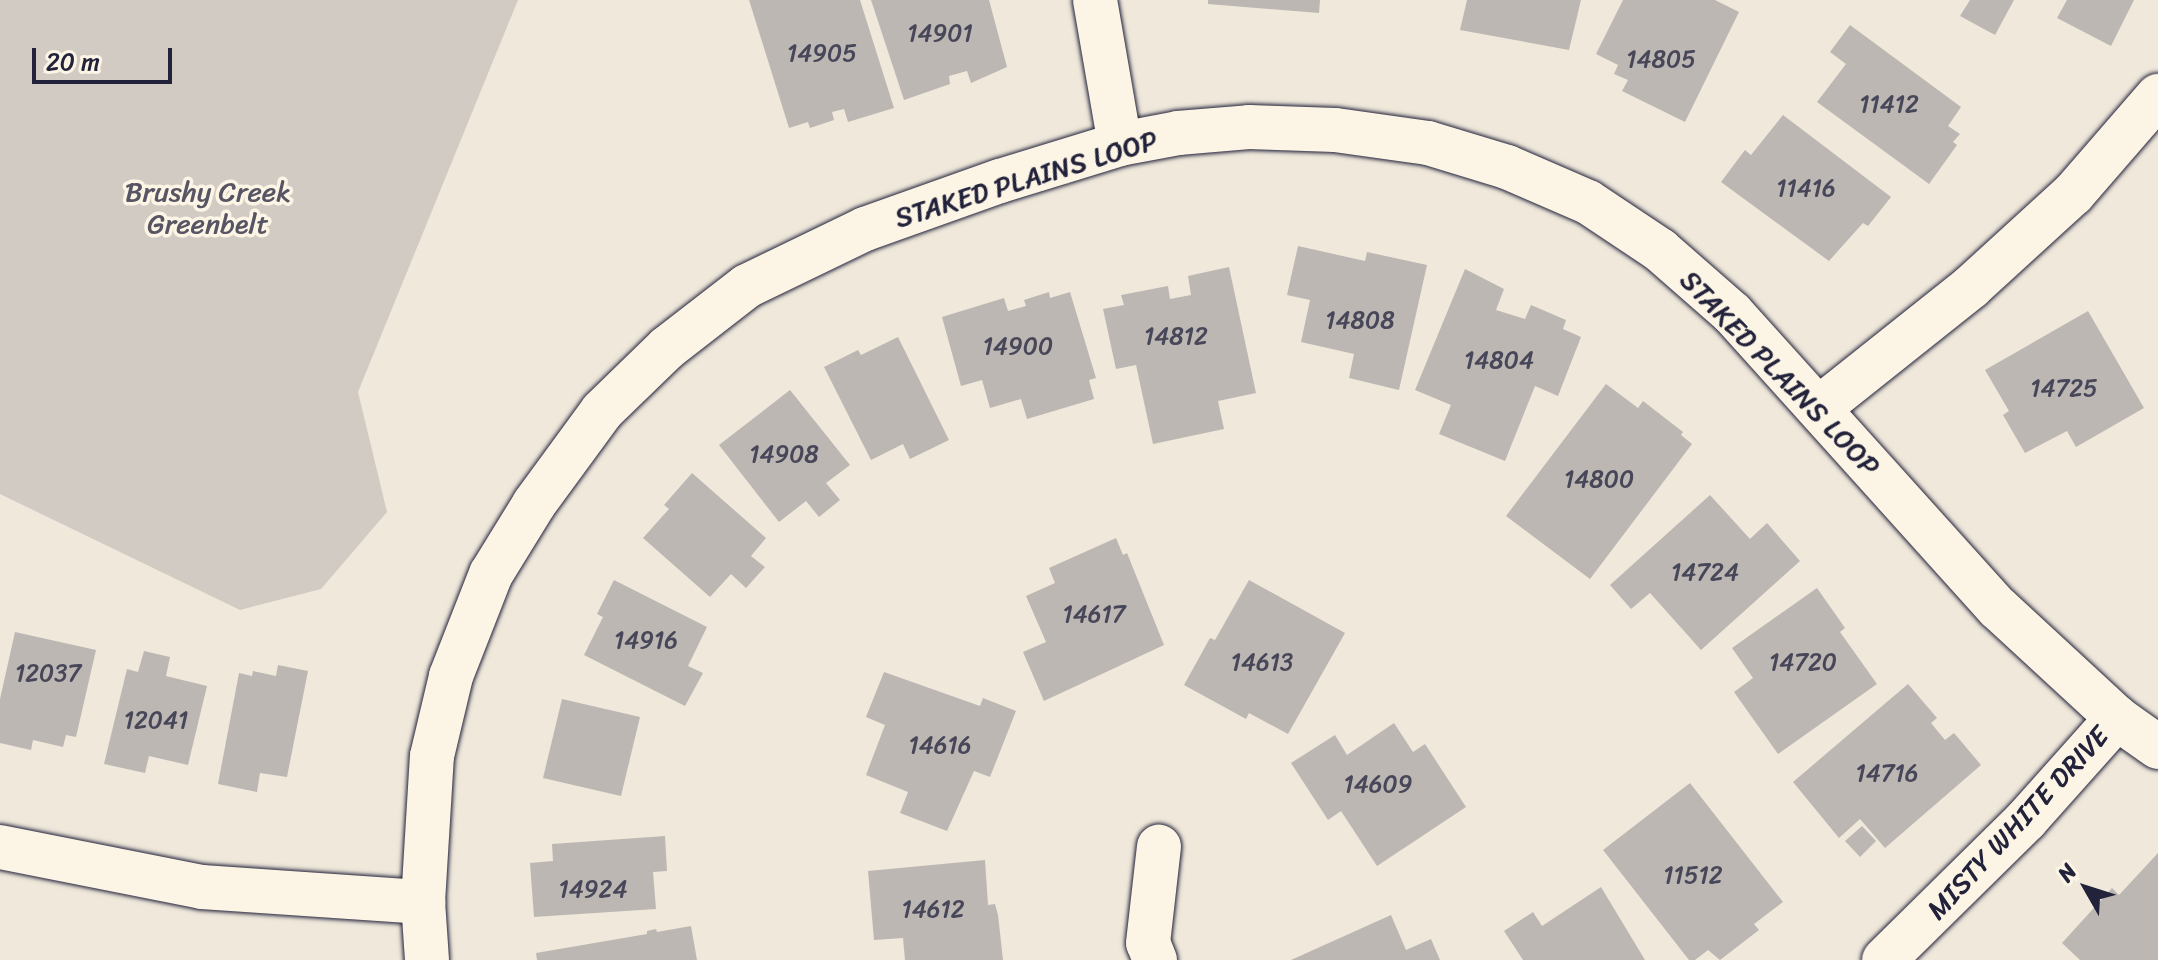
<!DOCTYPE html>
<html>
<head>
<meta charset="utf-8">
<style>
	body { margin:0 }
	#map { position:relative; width:2158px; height:960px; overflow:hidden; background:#efe8db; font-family:Sriracha,sans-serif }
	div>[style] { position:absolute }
	.green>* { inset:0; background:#d1cbc3 }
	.building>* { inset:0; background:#bcb7b3 }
	.roads { filter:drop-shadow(0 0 2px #22223b) drop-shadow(0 0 2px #22223b) }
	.street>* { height:44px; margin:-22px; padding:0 22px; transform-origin:22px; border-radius:22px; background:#fcf5e5 }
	span { translate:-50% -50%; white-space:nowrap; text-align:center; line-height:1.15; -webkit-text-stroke:7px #fcf5e5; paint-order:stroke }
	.number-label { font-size:24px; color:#484759 }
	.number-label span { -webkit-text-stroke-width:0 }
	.street-label { font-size:28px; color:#22223b }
	.park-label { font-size:28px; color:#575564 }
	.north { position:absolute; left:2046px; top:848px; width:80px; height:80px; -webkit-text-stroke:6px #fcf5e5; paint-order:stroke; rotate:309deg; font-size:22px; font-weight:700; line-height:32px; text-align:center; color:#22223b }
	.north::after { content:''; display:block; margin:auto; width:28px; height:36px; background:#22223b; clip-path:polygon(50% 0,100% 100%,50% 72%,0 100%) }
	.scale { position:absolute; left:32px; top:48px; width:140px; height:36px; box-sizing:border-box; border:4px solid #22223b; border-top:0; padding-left:10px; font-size:24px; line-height:28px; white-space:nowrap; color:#22223b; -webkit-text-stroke:6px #fcf5e5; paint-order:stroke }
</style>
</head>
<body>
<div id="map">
	<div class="green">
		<i style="clip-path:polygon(0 0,518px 0,358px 392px,387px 512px,321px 589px,240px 610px,0 494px)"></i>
	</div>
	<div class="building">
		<i style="clip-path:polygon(749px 0,860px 0,894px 108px,848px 122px,844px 109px,832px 112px,834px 120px,810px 128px,808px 122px,789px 128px)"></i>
		<i style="clip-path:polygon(871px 0,989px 0,1007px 67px,971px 83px,967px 71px,949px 76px,950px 84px,904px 100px)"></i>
		<i style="clip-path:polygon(1208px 0,1320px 0,1319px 13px,1208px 4px)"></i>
		<i style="clip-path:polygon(1467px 0,1581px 0,1569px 50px,1460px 30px)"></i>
		<i style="clip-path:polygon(1623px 0,1715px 0,1739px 12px,1685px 122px,1622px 91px,1628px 80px,1614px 74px,1618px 65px,1596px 54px)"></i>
		<i style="clip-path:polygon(1970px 0,2014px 0,1995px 35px,1960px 16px)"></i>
		<i style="clip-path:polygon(2067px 0,2134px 0,2111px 46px,2057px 18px)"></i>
		<i style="clip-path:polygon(1850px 25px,1961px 107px,1948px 126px,1960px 134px,1953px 142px,1957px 145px,1929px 184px,1817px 102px,1846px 64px,1830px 52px)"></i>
		<i style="clip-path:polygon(1783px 115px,1891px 197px,1868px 226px,1863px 223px,1829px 261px,1721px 182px,1745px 150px,1751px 155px)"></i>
		<i style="clip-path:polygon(1298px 246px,1365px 261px,1367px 252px,1427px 265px,1399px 390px,1349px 378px,1354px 354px,1301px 342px,1310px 300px,1287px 295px)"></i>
		<i style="clip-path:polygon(1229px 267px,1256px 393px,1218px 401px,1224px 429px,1153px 444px,1136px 365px,1116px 369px,1103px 309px,1124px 305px,1121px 295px,1168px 286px,1170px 299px,1191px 295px,1188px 276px)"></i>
		<i style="clip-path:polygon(1465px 269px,1504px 289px,1496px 310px,1525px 319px,1531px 305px,1566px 320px,1563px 329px,1581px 337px,1558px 396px,1535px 386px,1505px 461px,1439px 434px,1451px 405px,1415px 390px)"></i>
		<i style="clip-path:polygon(1049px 292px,1050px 298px,1070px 292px,1096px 378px,1089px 380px,1094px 399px,1027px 419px,1021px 399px,990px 408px,982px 380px,961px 386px,942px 317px,1004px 298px,1008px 311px,1026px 306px,1024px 300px)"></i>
		<i style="clip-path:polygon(2088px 311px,2144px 408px,2076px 447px,2067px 431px,2025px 453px,2003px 415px,2009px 411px,1985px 370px)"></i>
		<i style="clip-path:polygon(898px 337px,949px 440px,910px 459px,903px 444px,871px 460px,824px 367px,858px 350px,861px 355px)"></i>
		<i style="clip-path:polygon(1606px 384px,1638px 408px,1643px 401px,1683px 432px,1681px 435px,1692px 444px,1590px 579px,1506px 516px)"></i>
		<i style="clip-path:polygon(790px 390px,850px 465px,826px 483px,840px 500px,819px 517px,806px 501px,779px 522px,719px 445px)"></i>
		<i style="clip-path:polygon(692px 473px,766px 538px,751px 556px,765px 567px,746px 588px,731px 574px,710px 597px,643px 538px,669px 509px,664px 505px)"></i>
		<i style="clip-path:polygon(1710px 495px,1750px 539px,1767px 523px,1800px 561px,1701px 650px,1650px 593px,1631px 609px,1610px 585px)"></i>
		<i style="clip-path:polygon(1116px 538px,1123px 555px,1127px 553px,1164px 645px,1044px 701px,1023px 652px,1046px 642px,1026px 596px,1055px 583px,1049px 568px)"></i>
		<i style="clip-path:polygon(614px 580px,707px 627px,688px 666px,703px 673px,685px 706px,584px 655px,603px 617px,597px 614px)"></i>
		<i style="clip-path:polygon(1249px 580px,1345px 633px,1288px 734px,1249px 713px,1246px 719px,1184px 685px,1210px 638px,1215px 640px)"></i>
		<i style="clip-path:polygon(1817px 588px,1845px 628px,1840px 632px,1877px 684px,1778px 754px,1734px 692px,1753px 678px,1732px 648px)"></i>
		<i style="clip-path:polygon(15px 632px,96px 650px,76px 737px,66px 735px,63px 747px,33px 740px,31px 750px,0 743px,0 699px)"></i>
		<i style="clip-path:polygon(144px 651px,170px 657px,166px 676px,207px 686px,188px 765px,149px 756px,145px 773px,104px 764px,127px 669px,138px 672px)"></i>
		<i style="clip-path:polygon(278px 665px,308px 671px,287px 777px,260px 773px,257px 792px,218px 784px,239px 673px,252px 676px,253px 671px,276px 676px)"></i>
		<i style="clip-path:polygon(884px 672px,980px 706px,983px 698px,1016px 711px,990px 777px,974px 771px,947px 831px,900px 813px,908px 792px,866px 775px,885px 725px,866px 717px)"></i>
		<i style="clip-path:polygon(1908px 684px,1937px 718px,1931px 723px,1945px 740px,1954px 733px,1981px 765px,1885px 848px,1860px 819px,1839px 838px,1793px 782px)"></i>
		<i style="clip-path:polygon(562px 699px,640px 717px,621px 796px,543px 778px)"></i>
		<i style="clip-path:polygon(1394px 723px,1413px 752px,1425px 744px,1466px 807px,1377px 866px,1341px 811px,1328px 820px,1291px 763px,1335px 735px,1347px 755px)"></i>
		<i style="clip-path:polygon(1690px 783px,1783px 902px,1754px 924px,1759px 930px,1720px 960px,1708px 950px,1695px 960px,1689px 960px,1603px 850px)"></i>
		<i style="clip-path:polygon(1862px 826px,1876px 841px,1860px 857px,1845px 841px)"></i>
		<i style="clip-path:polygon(665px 836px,667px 871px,653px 872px,656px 909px,534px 917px,530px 863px,553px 861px,552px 844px)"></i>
		<i style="clip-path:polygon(2158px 853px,2158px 960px,2080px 960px,2062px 943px,2112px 888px,2119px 895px)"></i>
		<i style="clip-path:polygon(985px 860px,988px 905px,995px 904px,998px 915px,1003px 960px,905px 960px,903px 938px,874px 940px,868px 871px)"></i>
		<i style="clip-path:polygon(1601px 887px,1645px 960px,1523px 960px,1504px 931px,1533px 912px,1542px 926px)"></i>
		<i style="clip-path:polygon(1391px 915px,1406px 950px,1431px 939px,1440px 960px,1291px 960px)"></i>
		<i style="clip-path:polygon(691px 926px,697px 960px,537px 960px,536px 953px,647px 934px,647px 931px,656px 929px,657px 932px)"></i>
	</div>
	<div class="roads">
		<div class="street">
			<i style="left:1095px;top:0;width:146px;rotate:80.2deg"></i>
			<i style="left:1819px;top:408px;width:194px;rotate:-38.5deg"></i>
			<i style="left:1971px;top:287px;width:138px;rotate:-42.4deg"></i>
			<i style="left:2073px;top:194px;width:130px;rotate:-49.1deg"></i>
			<i style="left:0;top:847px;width:206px;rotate:11.2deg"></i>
			<i style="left:202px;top:887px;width:222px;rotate:3.9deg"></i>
			<i style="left:427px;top:960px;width:58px;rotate:-93.9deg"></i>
			<i style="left:423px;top:902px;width:146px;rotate:-86.5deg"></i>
			<i style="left:432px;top:756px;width:82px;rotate:-76.6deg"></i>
			<i style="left:451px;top:676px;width:110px;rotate:-68.6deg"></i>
			<i style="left:491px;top:574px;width:82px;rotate:-58.4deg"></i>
			<i style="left:534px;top:504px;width:115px;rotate:-53.8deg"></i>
			<i style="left:602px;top:411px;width:91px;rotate:-44.1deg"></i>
			<i style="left:667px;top:348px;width:101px;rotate:-37.8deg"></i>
			<i style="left:747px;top:286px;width:131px;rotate:-25.8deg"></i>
			<i style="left:865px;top:229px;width:143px;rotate:-19.6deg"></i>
			<i style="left:1000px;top:181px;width:126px;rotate:-17.1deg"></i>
			<i style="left:1120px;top:144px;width:59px;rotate:-10.7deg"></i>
			<i style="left:1178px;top:133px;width:71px;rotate:-4.8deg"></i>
			<i style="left:1249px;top:127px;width:86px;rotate:2deg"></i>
			<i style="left:1335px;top:130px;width:94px;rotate:8deg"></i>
			<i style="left:1428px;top:143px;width:83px;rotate:16.9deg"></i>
			<i style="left:1507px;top:167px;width:88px;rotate:23.4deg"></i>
			<i style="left:1588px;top:202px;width:87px;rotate:33.7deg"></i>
			<i style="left:1660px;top:250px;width:96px;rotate:41.2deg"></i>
			<i style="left:1732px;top:313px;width:397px;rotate:48deg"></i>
			<i style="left:1998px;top:608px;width:162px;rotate:42.7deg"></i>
			<i style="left:2117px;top:718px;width:50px;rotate:35.3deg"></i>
			<i style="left:1155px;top:960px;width:18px;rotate:-112deg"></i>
			<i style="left:1148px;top:943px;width:97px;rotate:-83.5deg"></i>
			<i style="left:1884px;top:960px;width:199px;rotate:-44.6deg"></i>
			<i style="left:2026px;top:820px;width:137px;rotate:-48.3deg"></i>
		</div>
	</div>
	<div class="number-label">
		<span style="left:940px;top:34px">14901</span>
		<span style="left:822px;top:54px">14905</span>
		<span style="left:1661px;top:60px">14805</span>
		<span style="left:1889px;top:105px">11412</span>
		<span style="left:1806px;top:189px">11416</span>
		<span style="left:1360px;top:321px">14808</span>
		<span style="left:1176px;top:337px">14812</span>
		<span style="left:1018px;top:347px">14900</span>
		<span style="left:1499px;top:361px">14804</span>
		<span style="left:2064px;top:389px">14725</span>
		<span style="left:784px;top:455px">14908</span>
		<span style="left:1599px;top:480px">14800</span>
		<span style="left:1705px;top:573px">14724</span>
		<span style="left:1094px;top:615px">14617</span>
		<span style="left:646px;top:641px">14916</span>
		<span style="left:1262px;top:663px">14613</span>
		<span style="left:1803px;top:663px">14720</span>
		<span style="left:48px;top:674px">12037</span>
		<span style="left:156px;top:721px">12041</span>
		<span style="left:940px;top:746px">14616</span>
		<span style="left:1887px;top:774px">14716</span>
		<span style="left:1378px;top:785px">14609</span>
		<span style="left:1693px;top:876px">11512</span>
		<span style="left:593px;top:890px">14924</span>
		<span style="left:933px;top:910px">14612</span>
	</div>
	<div class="street-label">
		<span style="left:1026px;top:179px;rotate:-17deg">STAKED PLAINS LOOP</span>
		<span style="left:1780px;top:373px;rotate:46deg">STAKED PLAINS LOOP</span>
		<span style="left:2018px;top:823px;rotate:-47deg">MISTY WHITE DRIVE</span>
	</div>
	<div class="park-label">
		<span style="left:208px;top:208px">Brushy Creek<br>Greenbelt</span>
	</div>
	<div class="north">N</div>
	<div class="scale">20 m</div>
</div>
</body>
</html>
